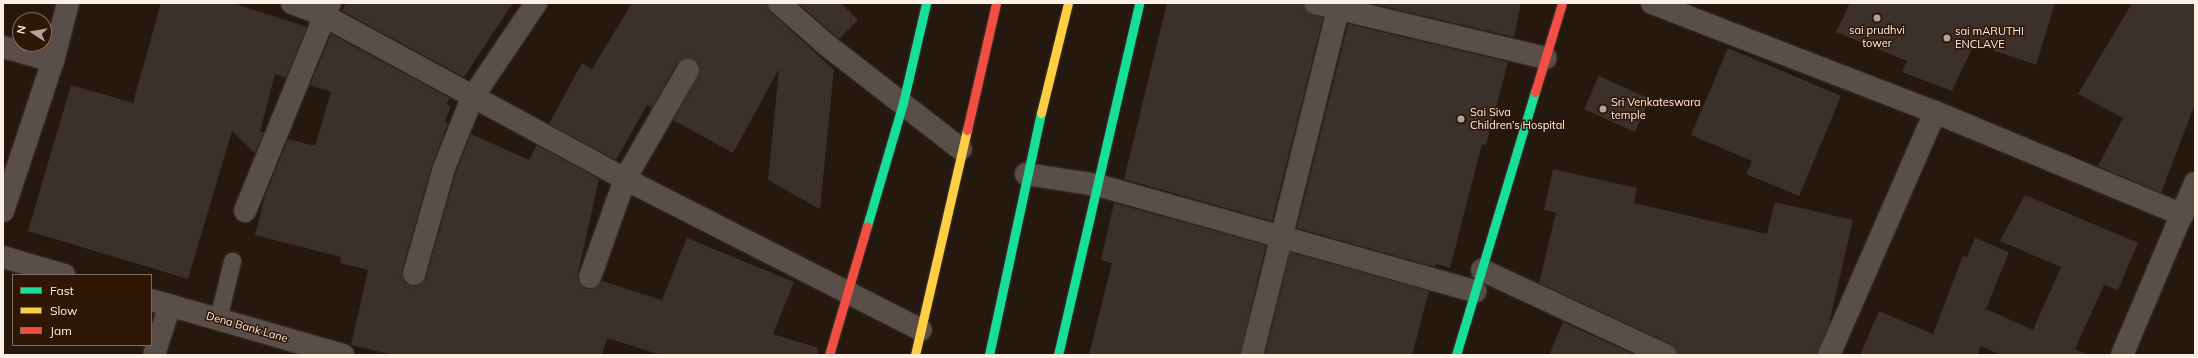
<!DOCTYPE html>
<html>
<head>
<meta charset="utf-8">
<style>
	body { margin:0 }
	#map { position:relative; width:2198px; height:358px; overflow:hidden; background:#25180f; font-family:Mulish,sans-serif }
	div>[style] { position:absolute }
	.building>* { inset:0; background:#3c302b }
	.roads { filter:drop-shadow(0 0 1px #3d332e) drop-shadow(0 0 1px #3d332e) }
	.lane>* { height:17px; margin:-8.5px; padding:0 8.5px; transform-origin:8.5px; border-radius:8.5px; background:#594e48 }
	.street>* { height:22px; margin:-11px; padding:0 11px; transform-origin:11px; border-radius:11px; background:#594e48 }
	.fast>* { height:9px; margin:-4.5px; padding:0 4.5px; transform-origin:4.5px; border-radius:4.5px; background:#16e098 }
	.slow>* { height:9px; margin:-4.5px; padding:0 4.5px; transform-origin:4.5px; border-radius:4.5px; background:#ffcf43 }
	.jam>* { height:9px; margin:-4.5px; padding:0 4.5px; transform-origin:4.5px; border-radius:4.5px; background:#f24e42 }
	.dots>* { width:11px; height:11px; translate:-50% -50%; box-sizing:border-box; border:2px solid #2f1605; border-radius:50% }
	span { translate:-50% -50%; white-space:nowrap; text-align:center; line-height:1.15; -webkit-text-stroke:3px #2f1605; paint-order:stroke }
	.poi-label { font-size:11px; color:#fdeee6 }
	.left { translate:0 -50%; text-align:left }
	.street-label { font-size:11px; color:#fdeee6 }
	.frame { position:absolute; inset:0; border:4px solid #fdeee6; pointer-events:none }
	.legend { position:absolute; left:12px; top:274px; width:140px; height:72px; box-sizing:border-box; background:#2f1605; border:1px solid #816c5f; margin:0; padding:5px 7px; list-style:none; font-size:12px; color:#fdeee6 }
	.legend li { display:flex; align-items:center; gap:8px; height:20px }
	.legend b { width:20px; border:1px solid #816c5f }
	.north { position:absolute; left:12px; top:12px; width:40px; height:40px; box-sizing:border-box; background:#2f1605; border:1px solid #816c5f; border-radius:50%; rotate:282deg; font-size:11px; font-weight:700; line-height:16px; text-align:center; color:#fdeee6 }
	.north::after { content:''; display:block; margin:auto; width:14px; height:18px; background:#b1a39b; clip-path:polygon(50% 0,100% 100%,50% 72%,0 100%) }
</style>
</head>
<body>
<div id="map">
	<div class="building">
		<i style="clip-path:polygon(161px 3px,233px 3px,307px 27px,286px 78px,275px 74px,260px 132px,264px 132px,255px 153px,232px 131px,188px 279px,28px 231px,71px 85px,133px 103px)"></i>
		<i style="clip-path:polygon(346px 3px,513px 3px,464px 77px,342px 11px)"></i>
		<i style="clip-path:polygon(632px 3px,767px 3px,771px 12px,834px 70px,820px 209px,768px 180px,779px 69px,733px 153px,673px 120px,700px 70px,699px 63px,688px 58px,677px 64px,652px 108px,647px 105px,616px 160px,549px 124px,582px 63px,592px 69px)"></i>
		<i style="clip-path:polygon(798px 3px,841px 3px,858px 20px,839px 39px)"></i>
		<i style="clip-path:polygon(1167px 3px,1303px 3px,1307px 12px,1323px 18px,1272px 221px,1124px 179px)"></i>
		<i style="clip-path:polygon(1369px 3px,1521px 3px,1514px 37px)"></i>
		<i style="clip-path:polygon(1850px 3px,2055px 3px,2036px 65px,1974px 44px,1952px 91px,1902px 72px,1907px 61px,1836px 32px)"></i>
		<i style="clip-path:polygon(2132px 3px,2195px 3px,2195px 104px,2161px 193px,2098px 166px,2123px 118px,2078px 94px)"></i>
		<i style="clip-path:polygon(1348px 24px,1508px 62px,1486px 145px,1482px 144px,1450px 268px,1436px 264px,1435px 267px,1297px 228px)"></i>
		<i style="clip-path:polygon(331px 34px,450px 98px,446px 104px,451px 106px,445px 121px,448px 123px,432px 165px,402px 271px,405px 283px,417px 286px,426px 277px,456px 172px,471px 134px,529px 160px,537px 145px,599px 179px,578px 273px,578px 280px,585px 289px,593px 289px,602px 281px,662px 300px,687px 238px,794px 282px,773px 334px,818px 348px,817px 355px,661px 355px,607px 338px,602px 355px,394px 355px,351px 345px,368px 270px,340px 263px,341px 257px,255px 235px,265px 196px,288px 139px,315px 146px,331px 92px,310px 85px)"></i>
		<i style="clip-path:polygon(1728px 48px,1841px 96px,1799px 196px,1746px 174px,1752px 161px,1691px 135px)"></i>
		<i style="clip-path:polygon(1599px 76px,1650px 99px,1635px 132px,1584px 109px)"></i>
		<i style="clip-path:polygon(1553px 169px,1637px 188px,1634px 203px,1767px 234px,1775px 202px,1853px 220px,1829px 324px,1817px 355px,1677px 355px,1670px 344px,1539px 283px,1556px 213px,1544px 210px)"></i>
		<i style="clip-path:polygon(2025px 195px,2138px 243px,2118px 290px,2104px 285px,2075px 349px,2088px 355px,2001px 355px,1981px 346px,1978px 353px,1982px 355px,1860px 355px,1879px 311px,1933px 334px,1963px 256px,1967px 257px,1975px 238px,2009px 252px,1986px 309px,2033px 330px,2061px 267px,2000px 241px)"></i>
		<i style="clip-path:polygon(1114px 203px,1266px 245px,1240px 355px,1089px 355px,1112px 263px,1101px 260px)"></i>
		<i style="clip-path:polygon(1290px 252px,1429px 291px,1412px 355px,1265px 355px)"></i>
		<i style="clip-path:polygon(1563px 322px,1635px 355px,1549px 355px)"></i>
	</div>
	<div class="roads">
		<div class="lane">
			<i style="left:218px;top:319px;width:60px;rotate:-76.4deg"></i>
		</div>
		<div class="street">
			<i style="left:292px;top:3px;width:33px;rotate:21deg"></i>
			<i style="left:323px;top:15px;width:344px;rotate:28.5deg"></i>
			<i style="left:625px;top:179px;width:332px;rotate:27deg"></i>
			<i style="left:779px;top:3px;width:65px;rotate:41.3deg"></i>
			<i style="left:828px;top:46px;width:168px;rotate:37.8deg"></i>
			<i style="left:1315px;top:3px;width:237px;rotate:13.4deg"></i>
			<i style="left:1652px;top:3px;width:303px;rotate:21.1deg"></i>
			<i style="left:1935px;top:112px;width:268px;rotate:22.6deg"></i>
			<i style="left:3px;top:47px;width:52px;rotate:15.6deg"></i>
			<i style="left:1026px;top:174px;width:72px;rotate:8.8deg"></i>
			<i style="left:1097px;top:185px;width:393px;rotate:15.7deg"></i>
			<i style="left:3px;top:211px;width:158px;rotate:-71.6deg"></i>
			<i style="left:53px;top:61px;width:60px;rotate:-75.5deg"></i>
			<i style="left:245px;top:211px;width:225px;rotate:-67.8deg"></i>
			<i style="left:3px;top:257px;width:64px;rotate:16.4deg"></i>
			<i style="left:1482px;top:270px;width:202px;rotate:24.9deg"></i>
			<i style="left:414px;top:274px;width:110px;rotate:-74.2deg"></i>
			<i style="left:444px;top:168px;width:75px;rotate:-68.2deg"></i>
			<i style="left:472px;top:98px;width:115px;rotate:-56deg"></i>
			<i style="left:590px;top:277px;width:104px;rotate:-70.3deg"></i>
			<i style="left:625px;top:179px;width:126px;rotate:-60deg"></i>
			<i style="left:151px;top:300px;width:200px;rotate:16deg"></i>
			<i style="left:154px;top:355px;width:52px;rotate:-72.3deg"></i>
			<i style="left:1252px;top:355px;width:356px;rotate:-76deg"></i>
			<i style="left:1829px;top:355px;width:265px;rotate:-66.4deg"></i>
			<i style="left:2122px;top:355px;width:187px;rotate:-67deg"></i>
		</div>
		<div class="fast">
			<i style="left:867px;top:226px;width:128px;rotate:-73.7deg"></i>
			<i style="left:903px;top:103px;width:103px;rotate:-77deg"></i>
			<i style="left:989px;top:355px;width:248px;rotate:-77.9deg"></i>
			<i style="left:1058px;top:355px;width:361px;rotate:-77deg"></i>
			<i style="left:1456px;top:355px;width:275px;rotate:-73.3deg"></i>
		</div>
		<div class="slow">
			<i style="left:1041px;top:113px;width:113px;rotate:-76.2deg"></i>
			<i style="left:915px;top:355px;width:231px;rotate:-77deg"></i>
		</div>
		<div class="jam">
			<i style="left:1535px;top:92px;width:93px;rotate:-73.1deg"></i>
			<i style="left:967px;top:130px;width:130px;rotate:-77.1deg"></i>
			<i style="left:829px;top:355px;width:134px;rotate:-73.6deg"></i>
		</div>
	</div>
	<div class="dots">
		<i style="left:1877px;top:18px;background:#b1a39b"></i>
		<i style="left:1947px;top:38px;background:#b1a39b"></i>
		<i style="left:1603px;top:109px;background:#b1a39b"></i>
		<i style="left:1461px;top:119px;background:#b1a39b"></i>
	</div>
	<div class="poi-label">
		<span style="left:1877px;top:37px">sai prudhvi<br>tower</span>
		<span class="left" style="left:1955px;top:38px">sai mARUTHI<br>ENCLAVE</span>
		<span class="left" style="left:1611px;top:109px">Sri Venkateswara<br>temple</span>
		<span class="left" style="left:1470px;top:119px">Sai Siva<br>Children’s Hospital</span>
	</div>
	<div class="street-label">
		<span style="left:247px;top:327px;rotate:16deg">Dena Bank Lane</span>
	</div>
	<div class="frame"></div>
	<ul class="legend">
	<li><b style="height:5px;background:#16e098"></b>Fast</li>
	<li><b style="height:5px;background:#ffcf43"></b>Slow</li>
	<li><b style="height:5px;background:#f24e42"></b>Jam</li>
	</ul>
	<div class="north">N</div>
</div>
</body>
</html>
